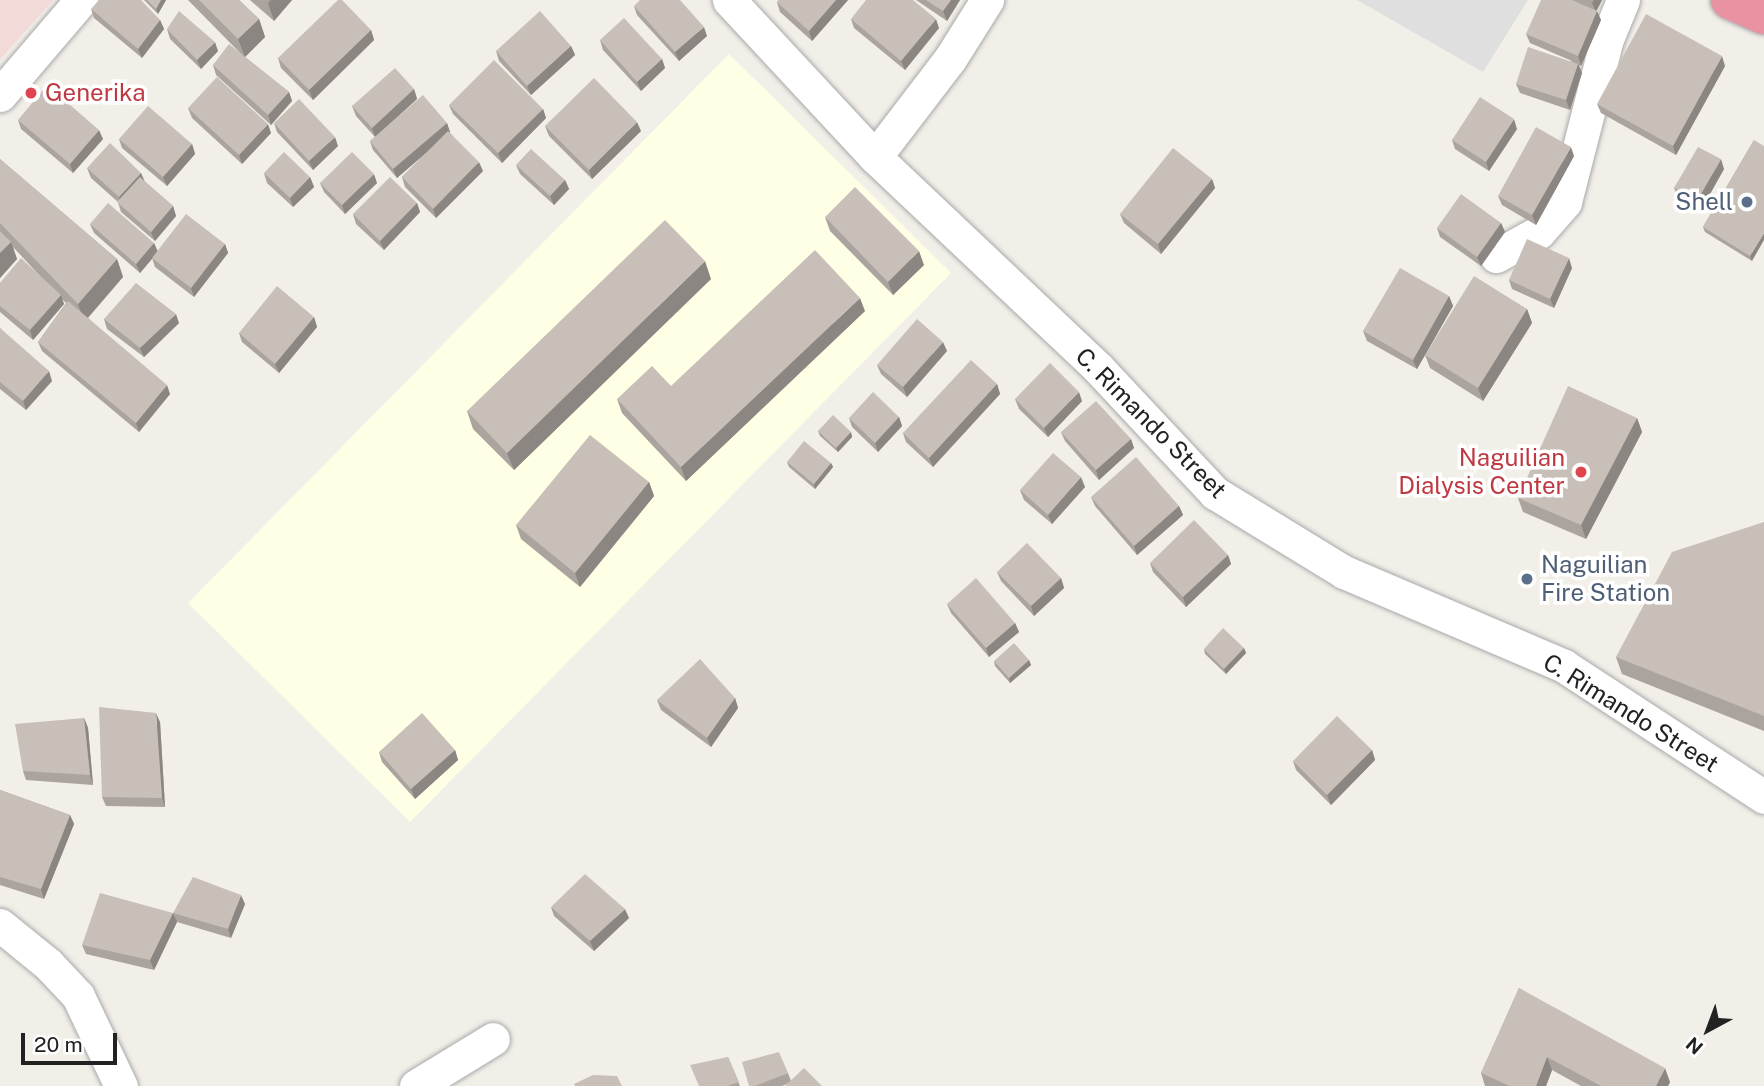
<!DOCTYPE html>
<html>
<head>
<meta charset="utf-8">
<style>
	body { margin:0 }
	#map { position:relative; width:1764px; height:1086px; overflow:hidden; background:#f2efe9; font-family:"Public Sans",sans-serif }
	div>[style] { position:absolute }
	.residential>* { inset:0; background:#e0dfdf }
	.commercial>* { inset:0; background:#f2dad9 }
	.education>* { inset:0; background:#ffffe5 }
	.roads { filter:drop-shadow(0 0 2px #a9a9a9) drop-shadow(0 0 2px #a9a9a9) }
	.minor>* { height:33px; margin:-16.5px; padding:0 16.5px; transform-origin:16.5px; border-radius:16.5px; background:#fff }
	.highway>* { height:38px; margin:-19px; padding:0 19px; transform-origin:19px; border-radius:19px; background:#e892a2 }
	.wall>* { inset:0; background:#aba49e }
	.shaded-wall>* { inset:0; background:#8b8681 }
	.building>* { inset:0; background:#c7bfb8 }
	.dots>* { width:19px; height:19px; translate:-50% -50%; box-sizing:border-box; border:4px solid #fff; border-radius:50% }
	span { translate:-50% -50%; white-space:nowrap; text-align:center; line-height:1.15; -webkit-text-stroke:7px #fff; paint-order:stroke }
	.health-label { font-size:24px; color:#be3a42 }
	.left { translate:0 -50%; text-align:left }
	.right { translate:-100% -50%; text-align:right }
	.service-label { font-size:24px; color:#4e5e75 }
	.street-label { font-size:24px; color:#222 }
	.north { position:absolute; left:1673px; top:995px; width:70px; height:70px; -webkit-text-stroke:5px #fff; paint-order:stroke; rotate:221deg; font-size:19px; font-weight:700; line-height:28px; text-align:center; color:#222 }
	.north::after { content:''; display:block; margin:auto; width:24px; height:32px; background:#222; clip-path:polygon(50% 0,100% 100%,50% 72%,0 100%) }
	.scale { position:absolute; left:21px; top:1033px; width:96px; height:32px; box-sizing:border-box; border:4px solid #222; border-top:0; padding-left:9px; font-size:21px; line-height:24px; white-space:nowrap; color:#222; -webkit-text-stroke:5px #fff; paint-order:stroke }
</style>
</head>
<body>
<div id="map">
	<div class="residential">
		<i style="clip-path:polygon(1357px 0,1528px 0,1483px 72px)"></i>
	</div>
	<div class="commercial">
		<i style="clip-path:polygon(0 0,53px 0,0 60px)"></i>
	</div>
	<div class="education">
		<i style="clip-path:polygon(729px 54px,951px 273px,410px 822px,188px 603px)"></i>
	</div>
	<div class="roads">
		<div class="minor">
			<i style="left:729px;top:0;width:214px;rotate:47.1deg"></i>
			<i style="left:875px;top:157px;width:308px;rotate:43.4deg"></i>
			<i style="left:1099px;top:369px;width:170px;rotate:46.9deg"></i>
			<i style="left:1215px;top:493px;width:151px;rotate:31.5deg"></i>
			<i style="left:1344px;top:572px;width:239px;rotate:23.1deg"></i>
			<i style="left:1564px;top:666px;width:239px;rotate:33.2deg"></i>
			<i style="left:0;top:95px;width:125px;rotate:-49.5deg"></i>
			<i style="left:875px;top:157px;width:123px;rotate:-52.6deg"></i>
			<i style="left:950px;top:59px;width:70px;rotate:-57.9deg"></i>
			<i style="left:1496px;top:256px;width:49px;rotate:-29.2deg"></i>
			<i style="left:1539px;top:232px;width:40px;rotate:-49deg"></i>
			<i style="left:1565px;top:202px;width:168px;rotate:-75.6deg"></i>
			<i style="left:1607px;top:39px;width:42px;rotate:-67.7deg"></i>
			<i style="left:0;top:925px;width:62px;rotate:39.1deg"></i>
			<i style="left:48px;top:964px;width:44px;rotate:46.8deg"></i>
			<i style="left:78px;top:996px;width:100px;rotate:64.5deg"></i>
			<i style="left:416px;top:1086px;width:90px;rotate:-31.4deg"></i>
		</div>
		<div class="highway">
			<i style="left:1730px;top:0;width:37px;rotate:24deg"></i>
		</div>
	</div>
	<div class="wall">
		<i style="clip-path:polygon(144px 0,166px 0,158px 14px)"></i>
		<i style="clip-path:polygon(188px 0,239px 0,259px 19px,265px 37px,245px 57px,289px 92px,292px 101px,271px 125px,216px 75px,213px 65px,242px 55px)"></i>
		<i style="clip-path:polygon(250px 0,292px 0,274px 21px)"></i>
		<i style="clip-path:polygon(779px 0,848px 0,812px 41px,780px 12px,777px 2px)"></i>
		<i style="clip-path:polygon(916px 0,960px 0,947px 21px)"></i>
		<i style="clip-path:polygon(1572px 0,1602px 0,1596px 11px,1601px 20px,1581px 66px,1579px 65px,1582px 73px,1570px 110px,1520px 93px,1516px 84px,1572px 61px,1530px 43px,1526px 34px)"></i>
		<i style="clip-path:polygon(634px 6px,707px 36px,679px 61px,637px 15px)"></i>
		<i style="clip-path:polygon(91px 9px,160px 20px,164px 29px,142px 58px,94px 18px)"></i>
		<i style="clip-path:polygon(851px 19px,939px 28px,905px 70px,854px 28px)"></i>
		<i style="clip-path:polygon(167px 29px,218px 51px,201px 69px,170px 39px)"></i>
		<i style="clip-path:polygon(371px 30px,374px 40px,313px 100px,281px 68px,278px 58px)"></i>
		<i style="clip-path:polygon(600px 40px,662px 59px,665px 68px,641px 91px,603px 50px)"></i>
		<i style="clip-path:polygon(571px 46px,575px 55px,531px 95px,499px 61px,496px 51px)"></i>
		<i style="clip-path:polygon(1725px 66px,1676px 155px,1601px 113px,1597px 104px)"></i>
		<i style="clip-path:polygon(414px 89px,417px 99px,390px 124px,447px 123px,450px 133px,483px 171px,436px 218px,405px 187px,402px 177px,427px 152px,397px 178px,373px 150px,370px 141px,375px 137px,356px 116px,352px 106px)"></i>
		<i style="clip-path:polygon(449px 105px,543px 109px,546px 118px,502px 163px,453px 114px)"></i>
		<i style="clip-path:polygon(188px 108px,271px 133px,242px 164px,192px 118px)"></i>
		<i style="clip-path:polygon(18px 120px,103px 139px,73px 173px,21px 129px)"></i>
		<i style="clip-path:polygon(274px 123px,338px 146px,313px 170px,277px 132px)"></i>
		<i style="clip-path:polygon(545px 126px,641px 131px,592px 179px,549px 136px)"></i>
		<i style="clip-path:polygon(1517px 129px,1489px 171px,1455px 149px,1452px 140px)"></i>
		<i style="clip-path:polygon(119px 139px,192px 144px,195px 154px,167px 186px,122px 148px)"></i>
		<i style="clip-path:polygon(1754px 140px,1752px 261px,1705px 232px,1703px 227px)"></i>
		<i style="clip-path:polygon(1574px 156px,1536px 225px,1502px 205px,1498px 196px)"></i>
		<i style="clip-path:polygon(0 159px,117px 259px,123px 277px,88px 318px,170px 394px,139px 432px,42px 351px,38px 342px,66px 303px,62px 299px,64px 304px,33px 340px,0 312px,0 283px,40px 276px,13px 247px,17px 259px,0 278px)"></i>
		<i style="clip-path:polygon(516px 165px,565px 180px,569px 189px,554px 205px,520px 174px)"></i>
		<i style="clip-path:polygon(87px 168px,141px 173px,144px 181px,173px 206px,176px 216px,155px 241px,121px 212px,118px 202px,91px 178px)"></i>
		<i style="clip-path:polygon(1724px 169px,1701px 210px,1678px 197px,1674px 188px)"></i>
		<i style="clip-path:polygon(264px 173px,310px 177px,314px 187px,293px 207px,267px 183px)"></i>
		<i style="clip-path:polygon(1212px 179px,1215px 188px,1161px 254px,1124px 223px,1120px 214px)"></i>
		<i style="clip-path:polygon(320px 183px,377px 183px,345px 214px,324px 192px)"></i>
		<i style="clip-path:polygon(417px 203px,420px 212px,384px 250px,356px 224px,353px 214px)"></i>
		<i style="clip-path:polygon(825px 217px,924px 265px,893px 295px,830px 231px)"></i>
		<i style="clip-path:polygon(1501px 223px,1505px 232px,1481px 266px,1440px 237px,1437px 228px)"></i>
		<i style="clip-path:polygon(90px 224px,154px 243px,157px 251px,225px 244px,228px 253px,194px 297px,155px 267px,152px 258px,140px 273px,94px 233px)"></i>
		<i style="clip-path:polygon(1572px 268px,1554px 308px,1512px 289px,1509px 280px)"></i>
		<i style="clip-path:polygon(711px 279px,514px 470px,473px 429px,467px 411px)"></i>
		<i style="clip-path:polygon(1449px 296px,1453px 306px,1427px 352px,1527px 309px,1532px 323px,1483px 401px,1430px 368px,1425px 355px,1417px 369px,1367px 341px,1363px 331px)"></i>
		<i style="clip-path:polygon(865px 311px,686px 481px,622px 413px,617px 399px,671px 386px)"></i>
		<i style="clip-path:polygon(314px 317px,317px 327px,279px 373px,242px 342px,239px 333px)"></i>
		<i style="clip-path:polygon(104px 319px,179px 323px,144px 357px,107px 329px)"></i>
		<i style="clip-path:polygon(0 328px,52px 381px,26px 410px,0 389px)"></i>
		<i style="clip-path:polygon(947px 351px,907px 397px,881px 374px,877px 365px)"></i>
		<i style="clip-path:polygon(997px 384px,1000px 394px,933px 467px,906px 442px,903px 433px)"></i>
		<i style="clip-path:polygon(1015px 399px,1082px 401px,1048px 437px,1019px 409px)"></i>
		<i style="clip-path:polygon(899px 417px,902px 426px,878px 452px,852px 427px,849px 418px)"></i>
		<i style="clip-path:polygon(1637px 418px,1642px 432px,1586px 539px,1523px 512px,1518px 498px)"></i>
		<i style="clip-path:polygon(818px 431px,851px 432px,852px 437px,838px 452px,820px 436px)"></i>
		<i style="clip-path:polygon(1061px 432px,1131px 439px,1134px 448px,1099px 480px,1065px 441px)"></i>
		<i style="clip-path:polygon(787px 462px,831px 463px,833px 467px,815px 489px,789px 467px)"></i>
		<i style="clip-path:polygon(649px 482px,654px 496px,580px 587px,521px 539px,516px 525px)"></i>
		<i style="clip-path:polygon(1085px 487px,1052px 524px,1024px 500px,1020px 490px)"></i>
		<i style="clip-path:polygon(1091px 497px,1179px 506px,1183px 515px,1137px 555px,1095px 506px)"></i>
		<i style="clip-path:polygon(1764px 522px,1764px 731px,1622px 674px,1616px 657px)"></i>
		<i style="clip-path:polygon(1228px 555px,1231px 564px,1186px 607px,1153px 572px,1150px 563px)"></i>
		<i style="clip-path:polygon(997px 572px,1061px 578px,1064px 588px,1034px 616px,1001px 581px)"></i>
		<i style="clip-path:polygon(947px 604px,1015px 623px,1019px 632px,989px 657px,951px 613px)"></i>
		<i style="clip-path:polygon(1244px 648px,1246px 653px,1226px 674px,1205px 654px,1204px 649px)"></i>
		<i style="clip-path:polygon(1029px 660px,1031px 665px,1010px 683px,995px 666px,994px 661px)"></i>
		<i style="clip-path:polygon(735px 698px,738px 708px,711px 747px,661px 710px,657px 700px)"></i>
		<i style="clip-path:polygon(84px 718px,88px 728px,93px 785px,26px 780px,23px 771px)"></i>
		<i style="clip-path:polygon(160px 722px,165px 807px,106px 806px,102px 797px)"></i>
		<i style="clip-path:polygon(455px 750px,458px 760px,415px 799px,382px 762px,379px 752px)"></i>
		<i style="clip-path:polygon(1372px 750px,1375px 760px,1331px 805px,1296px 770px,1293px 761px)"></i>
		<i style="clip-path:polygon(0 790px,70px 815px,74px 824px,44px 899px,0 885px)"></i>
		<i style="clip-path:polygon(245px 904px,231px 938px,177px 922px,154px 970px,86px 954px,82px 945px,173px 913px)"></i>
		<i style="clip-path:polygon(551px 907px,629px 918px,594px 951px,554px 916px)"></i>
		<i style="clip-path:polygon(1519px 988px,1670px 1082px,1668px 1086px,1581px 1086px,1552px 1070px,1546px 1086px,1485px 1086px,1481px 1073px)"></i>
		<i style="clip-path:polygon(728px 1057px,740px 1086px,699px 1086px)"></i>
		<i style="clip-path:polygon(788px 1073px,791px 1081px,787px 1084px,782px 1086px,749px 1086px)"></i>
	</div>
	<div class="shaded-wall">
		<i style="clip-path:polygon(161px 0,166px 0,158px 14px,156px 9px)"></i>
		<i style="clip-path:polygon(271px 0,292px 0,274px 21px,268px 3px)"></i>
		<i style="clip-path:polygon(836px 0,848px 0,812px 41px,809px 31px)"></i>
		<i style="clip-path:polygon(951px 0,960px 0,947px 21px,943px 11px)"></i>
		<i style="clip-path:polygon(1594px 0,1602px 0,1596px 12px,1592px 3px)"></i>
		<i style="clip-path:polygon(1597px 11px,1601px 20px,1581px 66px,1578px 56px)"></i>
		<i style="clip-path:polygon(259px 19px,265px 37px,245px 57px,238px 39px)"></i>
		<i style="clip-path:polygon(936px 19px,939px 28px,905px 70px,901px 61px)"></i>
		<i style="clip-path:polygon(160px 20px,164px 29px,142px 58px,138px 49px)"></i>
		<i style="clip-path:polygon(704px 27px,707px 36px,679px 61px,675px 52px)"></i>
		<i style="clip-path:polygon(371px 30px,374px 40px,313px 100px,309px 90px)"></i>
		<i style="clip-path:polygon(215px 42px,218px 51px,201px 69px,197px 60px)"></i>
		<i style="clip-path:polygon(571px 46px,575px 55px,531px 95px,527px 86px)"></i>
		<i style="clip-path:polygon(1722px 56px,1725px 66px,1676px 155px,1673px 146px)"></i>
		<i style="clip-path:polygon(662px 59px,665px 68px,641px 91px,637px 82px)"></i>
		<i style="clip-path:polygon(1578px 64px,1582px 73px,1570px 110px,1566px 100px)"></i>
		<i style="clip-path:polygon(414px 89px,417px 99px,375px 137px,372px 128px)"></i>
		<i style="clip-path:polygon(289px 92px,292px 101px,271px 125px,268px 115px)"></i>
		<i style="clip-path:polygon(543px 109px,546px 118px,502px 163px,498px 153px)"></i>
		<i style="clip-path:polygon(1514px 119px,1517px 129px,1489px 171px,1486px 162px)"></i>
		<i style="clip-path:polygon(637px 122px,641px 131px,592px 179px,589px 170px)"></i>
		<i style="clip-path:polygon(447px 123px,450px 132px,397px 178px,393px 169px)"></i>
		<i style="clip-path:polygon(268px 124px,271px 133px,242px 164px,239px 155px)"></i>
		<i style="clip-path:polygon(99px 130px,103px 139px,73px 173px,70px 164px)"></i>
		<i style="clip-path:polygon(335px 137px,338px 146px,313px 170px,309px 161px)"></i>
		<i style="clip-path:polygon(192px 144px,195px 154px,167px 186px,163px 177px)"></i>
		<i style="clip-path:polygon(1571px 147px,1574px 156px,1536px 225px,1532px 215px)"></i>
		<i style="clip-path:polygon(1721px 159px,1724px 169px,1701px 210px,1697px 201px)"></i>
		<i style="clip-path:polygon(479px 162px,483px 171px,436px 218px,433px 209px)"></i>
		<i style="clip-path:polygon(141px 173px,145px 182px,122px 206px,119px 197px)"></i>
		<i style="clip-path:polygon(374px 174px,377px 183px,345px 214px,342px 205px)"></i>
		<i style="clip-path:polygon(310px 177px,314px 187px,293px 207px,290px 198px)"></i>
		<i style="clip-path:polygon(1212px 179px,1215px 188px,1161px 254px,1158px 244px)"></i>
		<i style="clip-path:polygon(565px 180px,569px 189px,554px 205px,550px 196px)"></i>
		<i style="clip-path:polygon(417px 203px,420px 212px,384px 250px,380px 241px)"></i>
		<i style="clip-path:polygon(173px 206px,176px 216px,155px 241px,151px 232px)"></i>
		<i style="clip-path:polygon(1501px 223px,1505px 232px,1481px 266px,1477px 257px)"></i>
		<i style="clip-path:polygon(1764px 233px,1764px 240px,1752px 261px,1750px 256px)"></i>
		<i style="clip-path:polygon(11px 242px,17px 259px,0 278px,0 253px)"></i>
		<i style="clip-path:polygon(154px 243px,158px 252px,140px 273px,136px 264px)"></i>
		<i style="clip-path:polygon(225px 244px,228px 253px,194px 297px,191px 288px)"></i>
		<i style="clip-path:polygon(919px 251px,924px 265px,893px 295px,888px 282px)"></i>
		<i style="clip-path:polygon(1569px 258px,1572px 268px,1554px 308px,1550px 299px)"></i>
		<i style="clip-path:polygon(117px 259px,123px 277px,84px 322px,78px 304px)"></i>
		<i style="clip-path:polygon(705px 261px,711px 279px,514px 470px,507px 453px)"></i>
		<i style="clip-path:polygon(61px 295px,64px 304px,33px 340px,30px 330px)"></i>
		<i style="clip-path:polygon(1449px 296px,1453px 306px,1417px 369px,1413px 360px)"></i>
		<i style="clip-path:polygon(860px 298px,865px 311px,686px 481px,681px 467px)"></i>
		<i style="clip-path:polygon(1527px 309px,1532px 323px,1483px 401px,1478px 388px)"></i>
		<i style="clip-path:polygon(176px 314px,179px 323px,144px 357px,140px 348px)"></i>
		<i style="clip-path:polygon(314px 317px,317px 327px,279px 373px,275px 364px)"></i>
		<i style="clip-path:polygon(943px 342px,947px 351px,907px 397px,903px 387px)"></i>
		<i style="clip-path:polygon(49px 371px,52px 381px,26px 410px,23px 401px)"></i>
		<i style="clip-path:polygon(997px 384px,1000px 394px,933px 467px,929px 458px)"></i>
		<i style="clip-path:polygon(167px 385px,170px 394px,139px 432px,136px 423px)"></i>
		<i style="clip-path:polygon(1079px 392px,1082px 401px,1048px 437px,1044px 428px)"></i>
		<i style="clip-path:polygon(899px 417px,902px 426px,878px 452px,875px 443px)"></i>
		<i style="clip-path:polygon(1637px 418px,1642px 432px,1586px 539px,1581px 525px)"></i>
		<i style="clip-path:polygon(851px 432px,852px 437px,838px 452px,836px 448px)"></i>
		<i style="clip-path:polygon(1131px 439px,1134px 448px,1099px 480px,1096px 470px)"></i>
		<i style="clip-path:polygon(831px 463px,833px 467px,815px 489px,814px 484px)"></i>
		<i style="clip-path:polygon(1081px 477px,1085px 487px,1052px 524px,1048px 515px)"></i>
		<i style="clip-path:polygon(649px 482px,654px 496px,580px 587px,575px 573px)"></i>
		<i style="clip-path:polygon(1179px 506px,1183px 515px,1137px 555px,1134px 546px)"></i>
		<i style="clip-path:polygon(1228px 555px,1231px 564px,1186px 607px,1183px 597px)"></i>
		<i style="clip-path:polygon(1061px 578px,1064px 588px,1034px 616px,1031px 606px)"></i>
		<i style="clip-path:polygon(1015px 623px,1019px 632px,989px 657px,986px 648px)"></i>
		<i style="clip-path:polygon(1244px 648px,1246px 653px,1226px 674px,1224px 669px)"></i>
		<i style="clip-path:polygon(1029px 660px,1031px 665px,1010px 683px,1009px 678px)"></i>
		<i style="clip-path:polygon(735px 698px,738px 708px,711px 747px,707px 738px)"></i>
		<i style="clip-path:polygon(156px 713px,160px 722px,165px 807px,162px 798px)"></i>
		<i style="clip-path:polygon(84px 718px,88px 728px,93px 785px,90px 775px)"></i>
		<i style="clip-path:polygon(455px 750px,458px 760px,415px 799px,411px 789px)"></i>
		<i style="clip-path:polygon(1372px 750px,1375px 760px,1331px 805px,1327px 795px)"></i>
		<i style="clip-path:polygon(70px 815px,74px 824px,44px 899px,41px 889px)"></i>
		<i style="clip-path:polygon(241px 895px,245px 904px,231px 938px,228px 929px)"></i>
		<i style="clip-path:polygon(625px 909px,629px 918px,594px 951px,590px 941px)"></i>
		<i style="clip-path:polygon(173px 913px,177px 922px,154px 970px,150px 960px)"></i>
		<i style="clip-path:polygon(1547px 1057px,1552px 1070px,1546px 1086px,1536px 1086px)"></i>
		<i style="clip-path:polygon(1665px 1068px,1670px 1082px,1668px 1086px,1656px 1086px)"></i>
	</div>
	<div class="building">
		<i style="clip-path:polygon(99px 0,141px 0,160px 20px,138px 49px,91px 9px)"></i>
		<i style="clip-path:polygon(147px 0,161px 0,156px 9px)"></i>
		<i style="clip-path:polygon(199px 0,239px 0,259px 19px,238px 39px)"></i>
		<i style="clip-path:polygon(338px 0,342px 0,371px 30px,309px 90px,278px 58px)"></i>
		<i style="clip-path:polygon(640px 0,680px 0,704px 27px,675px 52px,634px 6px)"></i>
		<i style="clip-path:polygon(779px 0,836px 0,809px 31px,777px 2px)"></i>
		<i style="clip-path:polygon(866px 0,913px 0,936px 19px,901px 61px,851px 19px)"></i>
		<i style="clip-path:polygon(926px 0,951px 0,943px 11px)"></i>
		<i style="clip-path:polygon(1541px 0,1572px 0,1597px 11px,1578px 56px,1526px 34px)"></i>
		<i style="clip-path:polygon(179px 11px,215px 42px,197px 60px,167px 29px)"></i>
		<i style="clip-path:polygon(540px 11px,571px 46px,527px 86px,496px 51px)"></i>
		<i style="clip-path:polygon(1646px 14px,1722px 56px,1673px 146px,1597px 104px)"></i>
		<i style="clip-path:polygon(624px 18px,662px 59px,637px 82px,600px 40px)"></i>
		<i style="clip-path:polygon(229px 44px,289px 92px,268px 115px,213px 65px)"></i>
		<i style="clip-path:polygon(1528px 47px,1578px 64px,1566px 100px,1516px 84px)"></i>
		<i style="clip-path:polygon(494px 60px,543px 109px,498px 153px,449px 105px)"></i>
		<i style="clip-path:polygon(395px 68px,414px 89px,372px 128px,352px 106px)"></i>
		<i style="clip-path:polygon(217px 77px,268px 124px,239px 155px,188px 108px)"></i>
		<i style="clip-path:polygon(594px 78px,637px 122px,589px 170px,545px 126px)"></i>
		<i style="clip-path:polygon(47px 85px,99px 130px,70px 164px,18px 120px)"></i>
		<i style="clip-path:polygon(423px 95px,447px 123px,393px 169px,370px 141px)"></i>
		<i style="clip-path:polygon(1480px 97px,1514px 119px,1486px 162px,1452px 140px)"></i>
		<i style="clip-path:polygon(299px 99px,335px 137px,309px 161px,274px 123px)"></i>
		<i style="clip-path:polygon(148px 106px,192px 144px,163px 177px,119px 139px)"></i>
		<i style="clip-path:polygon(1536px 127px,1571px 147px,1532px 215px,1498px 196px)"></i>
		<i style="clip-path:polygon(448px 131px,479px 162px,433px 209px,402px 177px)"></i>
		<i style="clip-path:polygon(1754px 140px,1764px 146px,1764px 233px,1750px 256px,1703px 227px)"></i>
		<i style="clip-path:polygon(110px 143px,141px 173px,119px 197px,87px 168px)"></i>
		<i style="clip-path:polygon(1698px 147px,1721px 159px,1697px 201px,1674px 188px)"></i>
		<i style="clip-path:polygon(1173px 148px,1212px 179px,1158px 244px,1120px 214px)"></i>
		<i style="clip-path:polygon(531px 149px,565px 180px,550px 196px,516px 165px)"></i>
		<i style="clip-path:polygon(284px 152px,310px 177px,290px 198px,264px 173px)"></i>
		<i style="clip-path:polygon(352px 152px,374px 174px,342px 205px,320px 183px)"></i>
		<i style="clip-path:polygon(0 159px,117px 259px,78px 304px,0 223px)"></i>
		<i style="clip-path:polygon(140px 177px,173px 206px,151px 232px,117px 202px)"></i>
		<i style="clip-path:polygon(390px 177px,417px 203px,380px 241px,353px 214px)"></i>
		<i style="clip-path:polygon(855px 187px,919px 251px,888px 282px,825px 217px)"></i>
		<i style="clip-path:polygon(1461px 194px,1501px 223px,1477px 257px,1437px 228px)"></i>
		<i style="clip-path:polygon(108px 203px,154px 243px,136px 264px,90px 224px)"></i>
		<i style="clip-path:polygon(186px 214px,225px 244px,191px 288px,152px 258px)"></i>
		<i style="clip-path:polygon(665px 220px,705px 261px,507px 453px,467px 411px)"></i>
		<i style="clip-path:polygon(0 231px,11px 242px,0 253px)"></i>
		<i style="clip-path:polygon(1527px 239px,1569px 258px,1550px 299px,1509px 280px)"></i>
		<i style="clip-path:polygon(815px 250px,860px 298px,681px 467px,617px 399px,652px 366px,671px 386px)"></i>
		<i style="clip-path:polygon(21px 258px,61px 295px,30px 330px,0 306px,0 283px)"></i>
		<i style="clip-path:polygon(1400px 268px,1449px 296px,1413px 360px,1363px 331px)"></i>
		<i style="clip-path:polygon(1474px 276px,1527px 309px,1478px 388px,1425px 355px)"></i>
		<i style="clip-path:polygon(136px 283px,176px 314px,140px 348px,104px 319px)"></i>
		<i style="clip-path:polygon(277px 286px,314px 317px,275px 364px,239px 333px)"></i>
		<i style="clip-path:polygon(68px 301px,167px 385px,136px 423px,38px 342px)"></i>
		<i style="clip-path:polygon(917px 319px,943px 342px,903px 387px,877px 365px)"></i>
		<i style="clip-path:polygon(0 328px,49px 371px,23px 401px,0 382px)"></i>
		<i style="clip-path:polygon(971px 360px,997px 384px,929px 458px,903px 433px)"></i>
		<i style="clip-path:polygon(1050px 363px,1079px 392px,1044px 428px,1015px 399px)"></i>
		<i style="clip-path:polygon(1568px 386px,1637px 418px,1581px 525px,1518px 498px)"></i>
		<i style="clip-path:polygon(873px 392px,899px 417px,875px 443px,849px 418px)"></i>
		<i style="clip-path:polygon(1096px 401px,1131px 439px,1096px 470px,1061px 432px)"></i>
		<i style="clip-path:polygon(833px 415px,851px 432px,836px 448px,818px 431px)"></i>
		<i style="clip-path:polygon(590px 435px,649px 482px,575px 573px,516px 525px)"></i>
		<i style="clip-path:polygon(804px 441px,831px 463px,814px 484px,787px 462px)"></i>
		<i style="clip-path:polygon(1053px 453px,1081px 477px,1048px 515px,1020px 490px)"></i>
		<i style="clip-path:polygon(1136px 457px,1179px 506px,1134px 546px,1091px 497px)"></i>
		<i style="clip-path:polygon(1194px 520px,1228px 555px,1183px 597px,1150px 563px)"></i>
		<i style="clip-path:polygon(1764px 522px,1764px 716px,1616px 657px,1672px 552px)"></i>
		<i style="clip-path:polygon(1027px 543px,1061px 578px,1031px 606px,997px 572px)"></i>
		<i style="clip-path:polygon(976px 578px,1015px 623px,986px 648px,947px 604px)"></i>
		<i style="clip-path:polygon(1223px 628px,1244px 648px,1224px 669px,1204px 649px)"></i>
		<i style="clip-path:polygon(1014px 643px,1029px 660px,1009px 678px,994px 661px)"></i>
		<i style="clip-path:polygon(700px 659px,735px 698px,707px 738px,657px 700px)"></i>
		<i style="clip-path:polygon(99px 707px,156px 713px,162px 798px,102px 797px)"></i>
		<i style="clip-path:polygon(422px 713px,455px 750px,411px 789px,379px 752px)"></i>
		<i style="clip-path:polygon(1337px 716px,1372px 750px,1327px 795px,1293px 761px)"></i>
		<i style="clip-path:polygon(84px 718px,90px 775px,23px 771px,15px 724px)"></i>
		<i style="clip-path:polygon(0 790px,70px 815px,41px 889px,0 877px)"></i>
		<i style="clip-path:polygon(585px 874px,625px 909px,590px 941px,551px 907px)"></i>
		<i style="clip-path:polygon(193px 877px,241px 895px,228px 929px,173px 913px)"></i>
		<i style="clip-path:polygon(100px 893px,173px 913px,150px 960px,82px 945px)"></i>
		<i style="clip-path:polygon(1519px 988px,1665px 1068px,1656px 1086px,1601px 1086px,1547px 1057px,1536px 1086px,1510px 1086px,1481px 1073px)"></i>
		<i style="clip-path:polygon(779px 1052px,788px 1073px,755px 1086px,749px 1086px,742px 1062px)"></i>
		<i style="clip-path:polygon(728px 1057px,739px 1082px,728px 1086px,699px 1086px,690px 1065px)"></i>
		<i style="clip-path:polygon(804px 1068px,822px 1086px,785px 1086px)"></i>
		<i style="clip-path:polygon(593px 1075px,617px 1076px,622px 1086px,575px 1086px,574px 1084px)"></i>
	</div>
	<div class="dots">
		<i style="left:31px;top:93px;background:#e0444e"></i>
		<i style="left:1747px;top:202px;background:#5c6f8a"></i>
		<i style="left:1581px;top:472px;background:#e0444e"></i>
		<i style="left:1527px;top:579px;background:#5c6f8a"></i>
	</div>
	<div class="health-label">
		<span class="left" style="left:45px;top:93px">Generika</span>
		<span class="right" style="left:1565px;top:472px">Naguilian<br>Dialysis Center</span>
	</div>
	<div class="service-label">
		<span class="right" style="left:1733px;top:202px">Shell</span>
		<span class="left" style="left:1541px;top:579px">Naguilian<br>Fire Station</span>
	</div>
	<div class="street-label">
		<span style="left:1151px;top:423px;rotate:45deg">C. Rimando Street</span>
		<span style="left:1631px;top:713px;rotate:32deg">C. Rimando Street</span>
	</div>
	<div class="north">N</div>
	<div class="scale">20 m</div>
</div>
</body>
</html>
